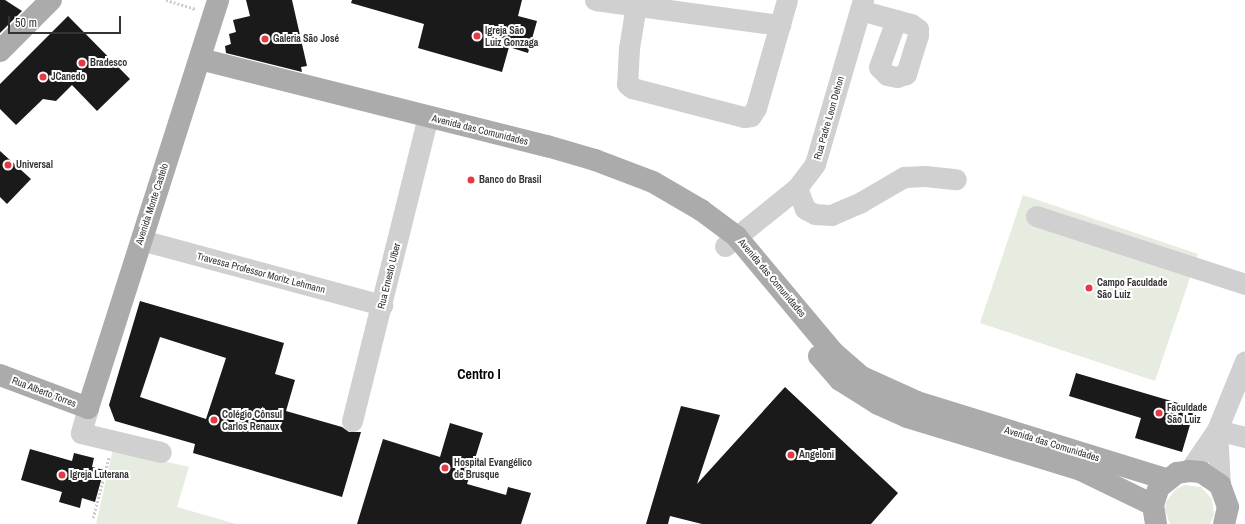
<!DOCTYPE html>
<html>
<head>
<meta charset="utf-8">
<style>
	body { margin:0 }
	#map { position:relative; width:1245px; height:524px; overflow:hidden; background:#fff; font-family:"Archivo Narrow",sans-serif }
	div>[style] { position:absolute }
	.green>* { inset:0; background:#e6ecdf }
	.building>* { inset:0; background:#1a1a1a }
	.path>* { height:2.5px; margin-top:-1.25px; transform-origin:0; background:repeating-linear-gradient(90deg,#cdcdcd 0 2px,transparent 0 4px) }
	.minor>* { height:21px; margin:-10.5px; padding:0 10.5px; transform-origin:10.5px; border-radius:10.5px; background:#d0d0d0 }
	.major>* { height:22px; margin:-11px; padding:0 11px; transform-origin:11px; border-radius:11px; background:#ababab }
	.dots>* { width:11px; height:11px; translate:-50% -50%; box-sizing:border-box; border:2px solid #fff; border-radius:50% }
	span { translate:-50% -50%; white-space:nowrap; text-align:center; line-height:1.15; -webkit-text-stroke:4px #fff; paint-order:stroke }
	.poi-label { font-size:10px; color:#333; font-weight:700 }
	.left { translate:0 -50%; text-align:left }
	.street-label { font-size:10px; color:#333 }
	.district-label { font-size:14px; color:#000; font-weight:700 }
	.scale { position:absolute; left:8px; top:16px; width:113px; height:18px; box-sizing:border-box; border:2px solid #333; border-top:0; padding-left:5px; font-size:12px; line-height:14px; white-space:nowrap; color:#333; -webkit-text-stroke:3px #fff; paint-order:stroke }
</style>
</head>
<body>
<div id="map">
	<div class="green">
		<i style="clip-path:polygon(1023px 195px,1198px 254px,1155px 381px,980px 323px)"></i>
		<i style="clip-path:polygon(113px 449px,189px 467px,177px 507px,236px 524px,96px 524px)"></i>
		<i style="clip-path:polygon(1184px 485px,1201px 487px,1212px 499px,1214px 515px,1210px 524px,1170px 524px,1165px 510px,1166px 502px,1176px 489px)"></i>
	</div>
	<div class="building">
		<i style="clip-path:polygon(0 0,5px 0,22px 11px,0 33px)"></i>
		<i style="clip-path:polygon(246px 0,292px 0,307px 66px,301px 67px,302px 72px,226px 53px,225px 46px,231px 44px,229px 34px,236px 32px,233px 20px,250px 16px)"></i>
		<i style="clip-path:polygon(352px 0,522px 0,518px 16px,537px 21px,528px 53px,509px 47px,502px 72px,418px 48px,424px 24px,351px 3px)"></i>
		<i style="clip-path:polygon(68px 16px,130px 79px,97px 111px,72px 85px,56px 101px,43px 99px,16px 125px,0 109px,0 84px)"></i>
		<i style="clip-path:polygon(0 151px,31px 179px,7px 204px,0 197px)"></i>
		<i style="clip-path:polygon(evenodd,140px 301px,284px 343px,275px 374px,295px 380px,286px 411px,342px 427px,349px 432px,361px 432px,342px 497px,193px 453px,195px 444px,115px 421px,109px 405px,140px 301px,160px 337px,226px 358px,206px 419px,140px 397px,160px 337px)"></i>
		<i style="clip-path:polygon(1076px 373px,1195px 408px,1182px 452px,1135px 438px,1141px 418px,1069px 396px)"></i>
		<i style="clip-path:polygon(785px 387px,898px 493px,871px 524px,702px 524px,670px 516px,668px 524px,646px 524px,681px 406px,720px 415px,697px 484px)"></i>
		<i style="clip-path:polygon(450px 423px,483px 433px,467px 484px,506px 495px,508px 487px,531px 493px,521px 524px,357px 524px,383px 439px,440px 457px)"></i>
		<i style="clip-path:polygon(30px 449px,72px 461px,74px 453px,94px 458px,92px 467px,104px 470px,95px 502px,82px 498px,80px 508px,59px 502px,62px 492px,21px 480px)"></i>
	</div>
	<div class="path">
		<i style="left:166px;top:0;width:31px;rotate:17deg"></i>
		<i style="left:93px;top:518px;width:63px;rotate:-75.3deg"></i>
	</div>
	<div class="minor">
		<i style="left:595px;top:0;width:187px;rotate:7.7deg"></i>
		<i style="left:636px;top:5px;width:44px;rotate:99.2deg"></i>
		<i style="left:629px;top:48px;width:36px;rotate:93deg"></i>
		<i style="left:627px;top:84px;width:6px;rotate:39deg"></i>
		<i style="left:632px;top:88px;width:116px;rotate:14.5deg"></i>
		<i style="left:744px;top:117px;width:7px;rotate:-8deg"></i>
		<i style="left:751px;top:116px;width:9px;rotate:-58deg"></i>
		<i style="left:756px;top:108px;width:112px;rotate:-74deg"></i>
		<i style="left:860px;top:10px;width:53px;rotate:15.4deg"></i>
		<i style="left:911px;top:24px;width:9px;rotate:36deg"></i>
		<i style="left:918px;top:29px;width:6px;rotate:90deg"></i>
		<i style="left:918px;top:35px;width:41px;rotate:107.1deg"></i>
		<i style="left:906px;top:74px;width:9px;rotate:162deg"></i>
		<i style="left:897px;top:77px;width:10px;rotate:-169deg"></i>
		<i style="left:887px;top:75px;width:11px;rotate:-135deg"></i>
		<i style="left:879px;top:67px;width:50px;rotate:-70.1deg"></i>
		<i style="left:797px;top:188px;width:22px;rotate:69deg"></i>
		<i style="left:805px;top:209px;width:11px;rotate:27deg"></i>
		<i style="left:815px;top:214px;width:16px;rotate:4deg"></i>
		<i style="left:831px;top:215px;width:33px;rotate:-23deg"></i>
		<i style="left:861px;top:202px;width:50px;rotate:-30.2deg"></i>
		<i style="left:904px;top:177px;width:21px;rotate:-3deg"></i>
		<i style="left:925px;top:176px;width:31px;rotate:6deg"></i>
		<i style="left:1036px;top:216px;width:220px;rotate:18deg"></i>
		<i style="left:141px;top:240px;width:250px;rotate:15.1deg"></i>
		<i style="left:725px;top:246px;width:92px;rotate:-38.9deg"></i>
		<i style="left:797px;top:188px;width:30px;rotate:-53deg"></i>
		<i style="left:815px;top:164px;width:171px;rotate:-73.7deg"></i>
		<i style="left:88px;top:408px;width:26px;rotate:106deg"></i>
		<i style="left:81px;top:433px;width:82px;rotate:13.4deg"></i>
		<i style="left:352px;top:421px;width:313px;rotate:-76deg"></i>
		<i style="left:1217px;top:430px;width:55px;rotate:86.9deg"></i>
		<i style="left:1217px;top:430px;width:29px;rotate:14deg"></i>
		<i style="left:1189px;top:471px;width:50px;rotate:-55.7deg"></i>
		<i style="left:1217px;top:430px;width:74px;rotate:-67.9deg"></i>
	</div>
	<div class="major">
		<i style="left:0;top:51px;width:72px;rotate:-45deg"></i>
		<i style="left:200px;top:59px;width:358px;rotate:14.1deg"></i>
		<i style="left:547px;top:146px;width:50px;rotate:16.3deg"></i>
		<i style="left:595px;top:160px;width:62px;rotate:20.8deg"></i>
		<i style="left:653px;top:182px;width:56px;rotate:30.3deg"></i>
		<i style="left:701px;top:210px;width:44px;rotate:36.6deg"></i>
		<i style="left:736px;top:236px;width:151px;rotate:50.1deg"></i>
		<i style="left:833px;top:352px;width:38px;rotate:41deg"></i>
		<i style="left:862px;top:377px;width:60px;rotate:24.4deg"></i>
		<i style="left:917px;top:402px;width:261px;rotate:17.2deg"></i>
		<i style="left:819px;top:356px;width:32px;rotate:49deg"></i>
		<i style="left:840px;top:380px;width:45px;rotate:32.3deg"></i>
		<i style="left:878px;top:404px;width:32px;rotate:24deg"></i>
		<i style="left:907px;top:417px;width:182px;rotate:16.9deg"></i>
		<i style="left:1081px;top:470px;width:80px;rotate:25.9deg"></i>
		<i style="left:0;top:375px;width:94px;rotate:20.6deg"></i>
		<i style="left:88px;top:408px;width:428px;rotate:-72.3deg"></i>
		<i style="left:1156px;top:524px;width:19px;rotate:-99deg"></i>
		<i style="left:1153px;top:505px;width:19px;rotate:-72deg"></i>
		<i style="left:1159px;top:487px;width:23px;rotate:-38deg"></i>
		<i style="left:1177px;top:473px;width:12px;rotate:-9deg"></i>
		<i style="left:1189px;top:471px;width:12px;rotate:5deg"></i>
		<i style="left:1201px;top:472px;width:23px;rotate:34deg"></i>
		<i style="left:1220px;top:485px;width:23px;rotate:70deg"></i>
		<i style="left:1228px;top:507px;width:17px;rotate:103deg"></i>
	</div>
	<div class="dots">
		<i style="left:477px;top:36px;background:#e63946"></i>
		<i style="left:265px;top:39px;background:#e63946"></i>
		<i style="left:82px;top:63px;background:#e63946"></i>
		<i style="left:43px;top:77px;background:#e63946"></i>
		<i style="left:8px;top:165px;background:#e63946"></i>
		<i style="left:471px;top:180px;background:#e63946"></i>
		<i style="left:1089px;top:288px;background:#e63946"></i>
		<i style="left:1159px;top:413px;background:#e63946"></i>
		<i style="left:214px;top:420px;background:#e63946"></i>
		<i style="left:791px;top:455px;background:#e63946"></i>
		<i style="left:445px;top:468px;background:#e63946"></i>
		<i style="left:62px;top:475px;background:#e63946"></i>
	</div>
	<div class="poi-label">
		<span class="left" style="left:485px;top:36px">Igreja São<br>Luiz Gonzaga</span>
		<span class="left" style="left:273px;top:39px">Galeria São José</span>
		<span class="left" style="left:90px;top:63px">Bradesco</span>
		<span class="left" style="left:51px;top:77px">JCanedo</span>
		<span class="left" style="left:16px;top:165px">Universal</span>
		<span class="left" style="left:479px;top:180px">Banco do Brasil</span>
		<span class="left" style="left:1097px;top:288px">Campo Faculdade<br>São Luiz</span>
		<span class="left" style="left:1167px;top:413px">Faculdade<br>São Luiz</span>
		<span class="left" style="left:222px;top:420px">Colégio Cônsul<br>Carlos Renaux</span>
		<span class="left" style="left:799px;top:455px">Angeloni</span>
		<span class="left" style="left:454px;top:468px">Hospital Evangélico<br>de Brusque</span>
		<span class="left" style="left:70px;top:475px">Igreja Luterana</span>
	</div>
	<div class="street-label">
		<span style="left:829px;top:118px;rotate:-74deg">Rua Padre Leon Dehon</span>
		<span style="left:480px;top:130px;rotate:14deg">Avenida das Comunidades</span>
		<span style="left:152px;top:204px;rotate:-72deg">Avenida Monte Castelo</span>
		<span style="left:261px;top:273px;rotate:15deg">Travessa Professor Moritz Lehmann</span>
		<span style="left:389px;top:276px;rotate:-76deg">Rua Ernesto Ulber</span>
		<span style="left:772px;top:278px;rotate:50deg">Avenida das Comunidades</span>
		<span style="left:44px;top:392px;rotate:21deg">Rua Alberto Torres</span>
		<span style="left:1052px;top:444px;rotate:17deg">Avenida das Comunidades</span>
	</div>
	<div class="district-label">
		<span style="left:479px;top:374px">Centro I</span>
	</div>
	<div class="scale">50 m</div>
</div>
</body>
</html>
